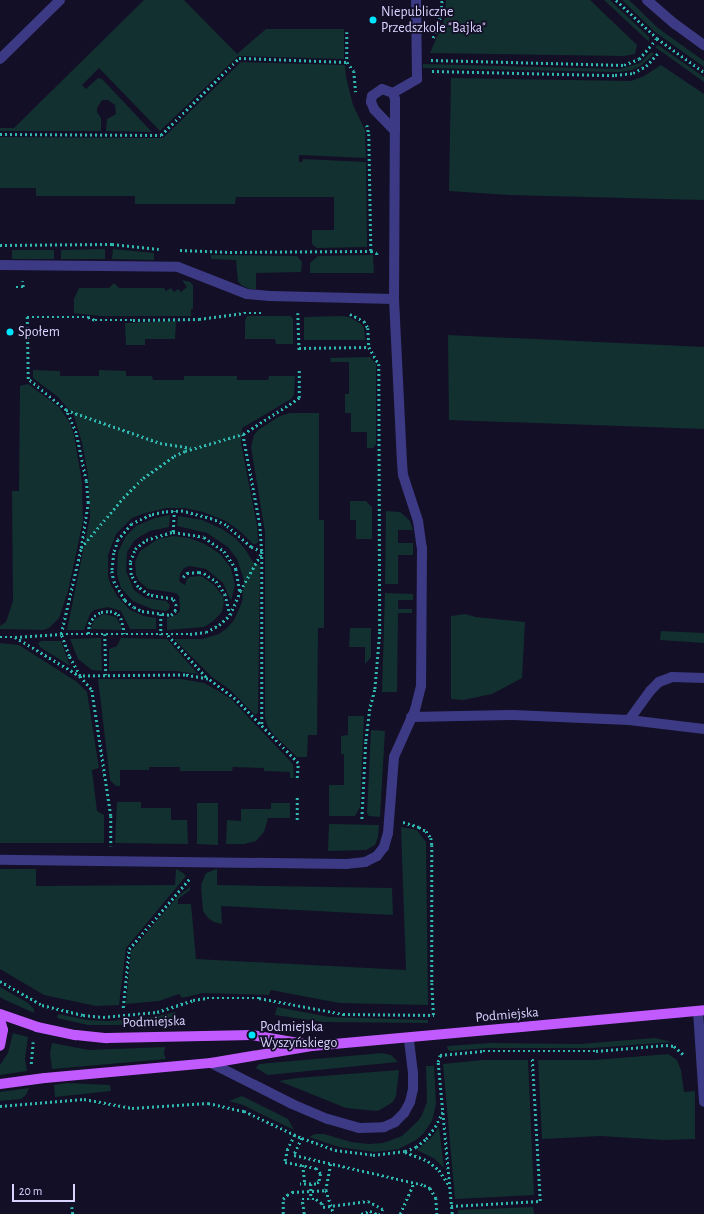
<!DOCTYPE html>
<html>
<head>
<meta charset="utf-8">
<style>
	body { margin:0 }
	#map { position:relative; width:704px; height:1214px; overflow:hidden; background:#130f26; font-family:"Alegreya Sans",sans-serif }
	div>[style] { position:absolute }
	.green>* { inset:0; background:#12302f }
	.path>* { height:2.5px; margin-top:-1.25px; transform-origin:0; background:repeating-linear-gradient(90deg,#2fb8b0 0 2px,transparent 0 5px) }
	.service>* { height:10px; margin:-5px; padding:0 5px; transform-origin:5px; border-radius:5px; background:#3d3a85 }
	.minor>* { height:10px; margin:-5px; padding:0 5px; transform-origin:5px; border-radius:5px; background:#3d3a85 }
	.tertiary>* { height:10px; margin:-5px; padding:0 5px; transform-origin:5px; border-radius:5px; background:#3d3a85 }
	.primary>* { height:10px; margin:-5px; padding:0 5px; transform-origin:5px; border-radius:5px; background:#c25bff }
	.dots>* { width:11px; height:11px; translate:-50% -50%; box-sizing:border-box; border:2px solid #130f26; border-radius:50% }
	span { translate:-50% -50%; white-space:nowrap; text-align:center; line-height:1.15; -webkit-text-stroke:3.5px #130f26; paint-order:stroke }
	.poi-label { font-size:14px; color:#d9d4ff }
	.left { translate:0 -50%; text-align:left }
	.street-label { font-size:14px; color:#d9d4ff }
	.scale { position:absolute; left:12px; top:1184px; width:63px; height:18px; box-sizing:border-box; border:2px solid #d9d4ff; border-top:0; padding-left:5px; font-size:12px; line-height:14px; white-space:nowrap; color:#d9d4ff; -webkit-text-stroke:3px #130f26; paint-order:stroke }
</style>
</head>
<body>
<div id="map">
	<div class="green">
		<i style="clip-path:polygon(144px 0,184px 0,237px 54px,266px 29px,344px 29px,344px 59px,238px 56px,160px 131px,99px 68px,82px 85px,86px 89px,98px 78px,102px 79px,152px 132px,106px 131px,107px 119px,116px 114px,115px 105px,108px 100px,102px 100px,97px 108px,97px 112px,101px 118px,101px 131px,0 131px,0 128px,14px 128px)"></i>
		<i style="clip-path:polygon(446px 0,590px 0,637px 45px,635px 54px,624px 56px,430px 53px,445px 18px)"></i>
		<i style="clip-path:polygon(604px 0,610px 0,649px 37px,649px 42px)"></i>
		<i style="clip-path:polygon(622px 0,629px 0,658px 28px,704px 61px,704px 67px,655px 32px)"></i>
		<i style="clip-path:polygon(658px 45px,704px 77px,704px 82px,655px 47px)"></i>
		<i style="clip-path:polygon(651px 52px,654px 54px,642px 65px,632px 70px,619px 72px,423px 68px,423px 64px,620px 69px,640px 63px)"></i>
		<i style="clip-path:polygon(241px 62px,345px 65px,346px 77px,353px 105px,365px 130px,366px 158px,299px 155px,299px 162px,302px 162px,303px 159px,366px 162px,367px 247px,317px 248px,312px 244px,312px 230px,334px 230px,334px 197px,236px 197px,235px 204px,135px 204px,135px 196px,36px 196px,36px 188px,0 188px,0 137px,163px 138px)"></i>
		<i style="clip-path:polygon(661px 65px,704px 94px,704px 200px,509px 195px,449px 191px,451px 78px,631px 81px,644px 76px)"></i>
		<i style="clip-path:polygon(105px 249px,105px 259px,61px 259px,61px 250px)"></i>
		<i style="clip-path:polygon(113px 249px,154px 253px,154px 260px,112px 259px)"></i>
		<i style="clip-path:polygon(12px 250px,54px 250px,54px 259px,12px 259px)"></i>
		<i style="clip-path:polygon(211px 255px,297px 256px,302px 262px,301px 272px,256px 273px,256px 289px,250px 289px,241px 285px,238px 281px,236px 260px,211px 259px)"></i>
		<i style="clip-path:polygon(373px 255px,374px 273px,310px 273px,310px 263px,318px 256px)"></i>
		<i style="clip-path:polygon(182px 280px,190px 282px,193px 285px,193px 309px,191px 309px,191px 316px,100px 316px,74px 313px,74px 299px,79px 288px,109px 288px,114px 283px,119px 288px,164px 288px,166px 291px,171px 288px,174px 292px,178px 289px,181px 292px,187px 287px)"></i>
		<i style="clip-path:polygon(247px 316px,290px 316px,293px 318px,293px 344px,276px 344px,275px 339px,245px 339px,245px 321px)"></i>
		<i style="clip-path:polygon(342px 316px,349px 317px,361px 324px,364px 328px,365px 340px,304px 340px,304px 318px,305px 317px)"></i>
		<i style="clip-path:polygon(176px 321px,175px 339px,145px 339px,145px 345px,126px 345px,125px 323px)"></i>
		<i style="clip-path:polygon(448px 335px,704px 347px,704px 429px,449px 420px)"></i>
		<i style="clip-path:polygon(370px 357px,376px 364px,376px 444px,373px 448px,367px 448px,367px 432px,351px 432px,351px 413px,345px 413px,345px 394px,349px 394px,349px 362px,331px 362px,330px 358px)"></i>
		<i style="clip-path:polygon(33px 370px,60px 371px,60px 376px,99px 376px,99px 370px,126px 371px,126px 376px,152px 376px,153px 380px,184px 380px,184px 376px,237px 376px,237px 380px,268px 380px,269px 376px,295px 376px,294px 395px,291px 399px,242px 428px,241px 443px,257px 526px,258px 542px,256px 544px,253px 544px,241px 532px,226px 521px,203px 512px,185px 508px,166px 508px,142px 514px,132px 518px,116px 534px,108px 555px,108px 577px,111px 585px,117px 596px,130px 610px,144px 616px,156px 618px,156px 629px,130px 629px,121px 611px,108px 607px,94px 610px,90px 614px,84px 630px,67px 630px,90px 517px,88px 474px,82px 443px,74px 416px,58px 397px,33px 378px)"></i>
		<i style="clip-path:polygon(28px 384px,59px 407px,70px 423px,74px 435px,82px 482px,83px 521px,68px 591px,59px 618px,49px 628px,43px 630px,0 629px,0 626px,6px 622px,13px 601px,12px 491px,19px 491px,20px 386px)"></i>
		<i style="clip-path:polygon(290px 413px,319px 413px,319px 520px,324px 520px,324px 628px,318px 628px,317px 735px,308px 735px,307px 757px,297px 757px,273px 734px,268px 727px,265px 718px,265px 532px,251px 447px,254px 435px,258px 430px,280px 416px)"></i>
		<i style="clip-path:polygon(350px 501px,366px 501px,372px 507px,372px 539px,356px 539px,356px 520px,350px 520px)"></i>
		<i style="clip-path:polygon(386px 511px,400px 512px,406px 517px,410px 521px,413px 530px,398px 530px,398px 543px,413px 543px,413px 555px,398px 555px,398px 584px,385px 584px)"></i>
		<i style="clip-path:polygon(170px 515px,169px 527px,150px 531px,139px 537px,134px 541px,127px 552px,126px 571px,134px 590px,145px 598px,166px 601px,170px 605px,169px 609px,166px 611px,152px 609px,133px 601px,121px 588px,117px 574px,118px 552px,126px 536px,136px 526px,155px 518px)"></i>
		<i style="clip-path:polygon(178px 516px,202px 520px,222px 529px,235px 538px,245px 549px,253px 562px,260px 565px,258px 713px,255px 715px,229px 689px,212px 677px,174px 639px,202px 639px,219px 634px,227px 628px,234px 620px,242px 602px,244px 580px,237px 559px,228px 547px,207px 533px,177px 526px)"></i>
		<i style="clip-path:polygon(173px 536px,189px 538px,205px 544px,220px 554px,231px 568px,235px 585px,231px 601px,223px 583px,206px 569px,190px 566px,184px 568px,180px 574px,179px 581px,183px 584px,185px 585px,187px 579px,190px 577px,199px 576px,203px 577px,214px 585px,223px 597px,224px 602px,222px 612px,212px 622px,204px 627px,167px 630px,167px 618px,176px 615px,180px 611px,179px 596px,176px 593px,148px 589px,139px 581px,136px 575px,135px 562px,140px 551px,158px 539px)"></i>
		<i style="clip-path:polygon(385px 593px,413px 594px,413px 600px,398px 600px,398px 609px,412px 609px,412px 613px,398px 613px,397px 692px,382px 692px)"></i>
		<i style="clip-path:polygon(104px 614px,116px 617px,121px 626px,121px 630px,90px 629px,95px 619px)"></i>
		<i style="clip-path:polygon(465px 614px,476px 617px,525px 622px,522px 678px,492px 694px,463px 700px,451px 699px,451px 616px)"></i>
		<i style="clip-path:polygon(350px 628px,371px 628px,371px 657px,365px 664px,365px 647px,349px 647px)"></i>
		<i style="clip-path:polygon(661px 631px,704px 633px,704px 643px,660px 640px)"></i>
		<i style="clip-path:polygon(101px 638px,102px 671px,92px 670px,78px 659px,70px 639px)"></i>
		<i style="clip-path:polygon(121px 638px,167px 639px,198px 674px,175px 671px,109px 671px,109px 649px,117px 646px)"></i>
		<i style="clip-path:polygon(41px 641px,61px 641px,70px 666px,40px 647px,38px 643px)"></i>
		<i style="clip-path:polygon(0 643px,19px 645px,77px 682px,87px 692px,99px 768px,92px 770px,97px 811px,104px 815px,104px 843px,0 843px)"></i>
		<i style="clip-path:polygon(98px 679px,181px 679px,204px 683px,215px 689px,231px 699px,293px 764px,294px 778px,290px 778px,290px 772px,264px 771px,264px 768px,233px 767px,232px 771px,180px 771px,180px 767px,149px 767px,149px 770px,120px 770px,120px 786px,116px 786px,110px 780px)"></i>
		<i style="clip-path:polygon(348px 716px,364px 716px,360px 807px,355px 816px,329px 816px,329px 785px,344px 785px,344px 754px,341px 754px,341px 736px,348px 735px)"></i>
		<i style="clip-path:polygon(371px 730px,385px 731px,380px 817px,369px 816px,367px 813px)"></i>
		<i style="clip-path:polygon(117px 802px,141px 802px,141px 808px,171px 808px,171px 820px,187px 820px,188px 844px,115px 843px)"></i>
		<i style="clip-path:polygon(197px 803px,218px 803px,218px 845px,197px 844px)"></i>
		<i style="clip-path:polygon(271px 803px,290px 803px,290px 818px,268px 818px,264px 832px,256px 841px,244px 844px,226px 844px,227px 820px,241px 821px,241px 809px,271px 809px)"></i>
		<i style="clip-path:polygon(329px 824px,379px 825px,378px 837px,375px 845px,366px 850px,328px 851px)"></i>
		<i style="clip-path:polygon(401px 827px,417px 830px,426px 842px,428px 1005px,339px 1003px,271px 990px,269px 995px,203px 993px,182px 998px,179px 994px,159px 1001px,126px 1004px,131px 951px,178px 896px,190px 887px,190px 890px,178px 899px,178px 904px,191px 904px,196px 959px,406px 970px)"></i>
		<i style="clip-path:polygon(0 869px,36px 869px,36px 886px,175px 885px,176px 869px,183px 873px,186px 876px,126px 948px,119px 1005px,96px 1006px,44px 995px,0 969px)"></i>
		<i style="clip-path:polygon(217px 869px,217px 885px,392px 888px,393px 915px,221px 906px,222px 924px,214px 922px,208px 918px,203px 911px,201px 885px,206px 873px)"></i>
		<i style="clip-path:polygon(0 987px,28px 1003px,34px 1009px,34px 1013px,3px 999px,0 997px)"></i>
		<i style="clip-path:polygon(277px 1007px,329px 1017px,428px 1020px,428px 1023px,323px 1022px,275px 1015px)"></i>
		<i style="clip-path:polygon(175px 1012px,177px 1017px,119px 1025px,88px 1025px,57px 1018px,58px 1014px,87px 1020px,109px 1021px,154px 1017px)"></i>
		<i style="clip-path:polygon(13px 1033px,28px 1037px,25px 1059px,27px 1071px,0 1075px,0 1065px,8px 1053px)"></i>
		<i style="clip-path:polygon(655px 1038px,672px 1042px,593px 1048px,487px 1048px,452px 1051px,448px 1050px,447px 1046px,490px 1043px,580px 1044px)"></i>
		<i style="clip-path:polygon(52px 1043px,89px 1050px,165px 1047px,164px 1054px,166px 1059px,52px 1069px,50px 1053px)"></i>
		<i style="clip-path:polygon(382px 1053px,391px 1055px,398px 1062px,268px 1075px,256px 1068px,259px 1064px)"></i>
		<i style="clip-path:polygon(668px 1054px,677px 1060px,681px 1070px,684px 1092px,695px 1091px,695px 1139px,664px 1140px,601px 1136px,542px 1139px,538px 1060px,594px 1060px)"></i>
		<i style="clip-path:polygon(483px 1060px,528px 1060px,534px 1195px,455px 1199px,443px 1064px)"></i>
		<i style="clip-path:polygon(426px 1066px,434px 1066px,436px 1104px,432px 1121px,423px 1134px,416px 1140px,399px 1149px,375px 1152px,339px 1147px,309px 1137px,315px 1134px,324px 1134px,351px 1142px,369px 1144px,383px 1143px,402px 1136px,418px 1121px,422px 1115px,427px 1102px)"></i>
		<i style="clip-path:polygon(399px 1070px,396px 1096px,393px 1102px,378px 1111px,346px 1108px,279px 1081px,297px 1078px)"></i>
		<i style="clip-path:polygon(67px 1083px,110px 1085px,111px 1091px,55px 1097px,54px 1085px)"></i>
		<i style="clip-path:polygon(29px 1088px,26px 1095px,21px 1099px,0 1101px,0 1092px)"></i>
		<i style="clip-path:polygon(242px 1096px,288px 1119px,294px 1130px,243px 1105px,229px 1101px)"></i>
		<i style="clip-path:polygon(439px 1127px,444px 1168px,435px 1159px,417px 1150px,432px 1137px)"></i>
		<i style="clip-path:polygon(533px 1207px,534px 1214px,458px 1214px,458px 1210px)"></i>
	</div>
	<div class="path">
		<i style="left:616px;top:0;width:56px;rotate:42.8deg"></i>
		<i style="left:657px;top:38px;width:58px;rotate:35.9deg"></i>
		<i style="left:347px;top:32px;width:30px;rotate:90deg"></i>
		<i style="left:433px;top:38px;width:21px;rotate:-71deg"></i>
		<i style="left:440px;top:18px;width:18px;rotate:-84deg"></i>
		<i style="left:431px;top:60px;width:193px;rotate:1.5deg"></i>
		<i style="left:624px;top:65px;width:16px;rotate:-22deg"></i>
		<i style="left:639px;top:59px;width:28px;rotate:-49deg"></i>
		<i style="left:432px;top:71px;width:183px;rotate:1.3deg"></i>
		<i style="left:615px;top:75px;width:18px;rotate:-6deg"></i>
		<i style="left:633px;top:73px;width:15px;rotate:-28deg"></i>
		<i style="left:646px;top:66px;width:18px;rotate:-47deg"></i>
		<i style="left:367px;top:125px;width:9px;rotate:77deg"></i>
		<i style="left:369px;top:134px;width:117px;rotate:89deg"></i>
		<i style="left:371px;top:251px;width:6px;rotate:18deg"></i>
		<i style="left:377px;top:253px;width:2px;rotate:90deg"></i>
		<i style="left:0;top:134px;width:161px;rotate:0.4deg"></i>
		<i style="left:161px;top:135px;width:110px;rotate:-44.6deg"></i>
		<i style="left:239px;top:58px;width:108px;rotate:2.1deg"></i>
		<i style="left:347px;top:62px;width:11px;rotate:52deg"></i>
		<i style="left:354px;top:71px;width:21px;rotate:85deg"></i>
		<i style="left:0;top:245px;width:112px;rotate:-0.5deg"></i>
		<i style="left:112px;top:244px;width:47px;rotate:6.1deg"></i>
		<i style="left:180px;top:250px;width:50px;rotate:2.3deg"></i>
		<i style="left:230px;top:252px;width:141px;rotate:-0.4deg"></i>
		<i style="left:16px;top:287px;width:7px"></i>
		<i style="left:23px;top:287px;width:6px;rotate:-99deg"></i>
		<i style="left:298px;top:313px;width:38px;rotate:88deg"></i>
		<i style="left:350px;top:314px;width:16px;rotate:27deg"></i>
		<i style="left:364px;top:321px;width:8px;rotate:60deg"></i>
		<i style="left:368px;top:328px;width:19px;rotate:87deg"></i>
		<i style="left:369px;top:347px;width:20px;rotate:60deg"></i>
		<i style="left:379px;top:364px;width:268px;rotate:89.8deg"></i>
		<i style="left:380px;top:632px;width:58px;rotate:94.9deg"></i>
		<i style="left:375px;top:690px;width:20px;rotate:105deg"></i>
		<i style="left:370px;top:709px;width:33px;rotate:97deg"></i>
		<i style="left:366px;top:742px;width:78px;rotate:92.9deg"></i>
		<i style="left:299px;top:348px;width:70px;rotate:-0.8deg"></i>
		<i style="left:66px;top:410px;width:100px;rotate:19.3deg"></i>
		<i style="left:160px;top:443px;width:31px;rotate:9deg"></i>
		<i style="left:243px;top:434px;width:92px;rotate:79.3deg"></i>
		<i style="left:260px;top:524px;width:28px;rotate:86deg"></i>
		<i style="left:262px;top:552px;width:174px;rotate:90deg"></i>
		<i style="left:173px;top:532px;width:21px;rotate:-87deg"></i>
		<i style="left:81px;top:548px;width:46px;rotate:-81.2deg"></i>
		<i style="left:88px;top:503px;width:22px;rotate:-95deg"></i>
		<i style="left:86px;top:481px;width:49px;rotate:-101.8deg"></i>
		<i style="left:76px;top:433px;width:25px;rotate:-113deg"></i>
		<i style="left:66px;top:410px;width:49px;rotate:-140.8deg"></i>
		<i style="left:28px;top:379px;width:62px;rotate:-90.9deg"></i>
		<i style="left:27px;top:317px;width:61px"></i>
		<i style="left:88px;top:317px;width:8px;rotate:23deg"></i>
		<i style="left:95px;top:320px;width:38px"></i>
		<i style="left:133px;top:320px;width:66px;rotate:-0.9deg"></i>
		<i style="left:199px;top:319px;width:45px;rotate:-7.6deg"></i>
		<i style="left:244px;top:313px;width:17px"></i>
		<i style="left:183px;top:577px;width:6px;rotate:-45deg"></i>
		<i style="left:187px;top:573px;width:12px;rotate:-5deg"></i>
		<i style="left:199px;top:572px;width:5px;rotate:11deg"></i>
		<i style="left:204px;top:573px;width:14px;rotate:34deg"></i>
		<i style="left:216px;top:581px;width:16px;rotate:55deg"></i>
		<i style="left:225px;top:594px;width:21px;rotate:76deg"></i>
		<i style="left:161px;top:614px;width:21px;rotate:90deg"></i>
		<i style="left:88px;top:634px;width:10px;rotate:-84deg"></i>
		<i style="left:89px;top:624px;width:9px;rotate:-58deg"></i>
		<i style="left:94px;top:616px;width:8px;rotate:-30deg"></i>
		<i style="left:101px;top:612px;width:9px;rotate:-6deg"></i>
		<i style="left:110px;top:611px;width:9px;rotate:21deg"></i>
		<i style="left:118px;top:614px;width:5px;rotate:53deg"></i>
		<i style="left:121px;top:618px;width:16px;rotate:76deg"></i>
		<i style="left:105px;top:634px;width:41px;rotate:88.6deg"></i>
		<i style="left:168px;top:635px;width:59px;rotate:47.7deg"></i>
		<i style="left:0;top:637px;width:15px"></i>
		<i style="left:15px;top:637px;width:76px;rotate:31deg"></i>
		<i style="left:80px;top:676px;width:18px;rotate:49deg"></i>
		<i style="left:92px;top:690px;width:127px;rotate:81.4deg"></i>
		<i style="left:111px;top:816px;width:30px;rotate:90deg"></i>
		<i style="left:15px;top:637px;width:46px;rotate:-3.7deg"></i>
		<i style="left:61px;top:634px;width:129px"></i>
		<i style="left:190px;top:634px;width:16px;rotate:-7deg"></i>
		<i style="left:206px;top:632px;width:15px;rotate:-28deg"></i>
		<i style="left:219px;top:625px;width:15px;rotate:-42deg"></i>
		<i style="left:230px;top:615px;width:26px;rotate:-67deg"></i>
		<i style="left:240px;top:591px;width:45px;rotate:-60.6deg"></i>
		<i style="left:262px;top:552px;width:12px;rotate:-156deg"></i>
		<i style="left:251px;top:547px;width:33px;rotate:-139deg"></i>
		<i style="left:226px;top:525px;width:15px;rotate:-157deg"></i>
		<i style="left:212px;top:519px;width:30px;rotate:-165deg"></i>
		<i style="left:183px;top:511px;width:19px;rotate:177deg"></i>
		<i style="left:164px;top:512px;width:13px;rotate:167deg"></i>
		<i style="left:151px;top:515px;width:21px;rotate:155deg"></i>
		<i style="left:132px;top:524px;width:21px;rotate:131deg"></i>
		<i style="left:118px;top:540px;width:14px;rotate:107deg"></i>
		<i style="left:114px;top:553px;width:18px;rotate:96deg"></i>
		<i style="left:112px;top:571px;width:10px;rotate:79deg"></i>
		<i style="left:114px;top:581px;width:22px;rotate:60deg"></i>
		<i style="left:125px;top:600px;width:11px;rotate:38deg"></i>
		<i style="left:134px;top:607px;width:9px;rotate:27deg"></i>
		<i style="left:142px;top:611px;width:29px;rotate:8deg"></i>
		<i style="left:171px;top:615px;width:6px;rotate:-45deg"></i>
		<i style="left:175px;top:611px;width:5px;rotate:-79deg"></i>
		<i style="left:176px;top:606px;width:8px;rotate:-113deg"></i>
		<i style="left:173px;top:599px;width:24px;rotate:-171deg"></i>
		<i style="left:149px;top:595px;width:14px;rotate:-144deg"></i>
		<i style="left:138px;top:587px;width:14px;rotate:-120deg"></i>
		<i style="left:131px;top:575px;width:13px;rotate:-94deg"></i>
		<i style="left:130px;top:562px;width:14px;rotate:-69deg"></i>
		<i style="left:135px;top:549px;width:14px;rotate:-39deg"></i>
		<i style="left:146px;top:540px;width:28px;rotate:-17deg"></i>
		<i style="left:173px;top:532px;width:31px;rotate:9deg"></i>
		<i style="left:204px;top:537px;width:24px;rotate:35deg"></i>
		<i style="left:224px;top:551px;width:22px;rotate:56deg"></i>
		<i style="left:236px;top:569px;width:22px;rotate:80deg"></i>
		<i style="left:297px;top:778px;width:15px;rotate:-86deg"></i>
		<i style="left:298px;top:763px;width:90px;rotate:-134.5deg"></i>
		<i style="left:235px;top:699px;width:34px;rotate:-143deg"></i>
		<i style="left:208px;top:679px;width:23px;rotate:-170deg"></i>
		<i style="left:185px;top:675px;width:105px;rotate:179.5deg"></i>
		<i style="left:80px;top:676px;width:23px;rotate:-119deg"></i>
		<i style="left:69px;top:656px;width:23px;rotate:-110deg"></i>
		<i style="left:61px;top:634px;width:88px;rotate:-76.9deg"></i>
		<i style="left:81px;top:548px;width:65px;rotate:-50deg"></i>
		<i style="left:123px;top:498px;width:28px;rotate:-45deg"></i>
		<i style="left:143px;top:478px;width:38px;rotate:-35deg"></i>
		<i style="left:174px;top:456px;width:12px;rotate:-24deg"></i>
		<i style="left:185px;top:451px;width:60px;rotate:-16.3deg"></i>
		<i style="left:243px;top:434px;width:67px;rotate:-32.7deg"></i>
		<i style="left:299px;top:398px;width:28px;rotate:-90deg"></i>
		<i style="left:297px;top:820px;width:23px;rotate:-90deg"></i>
		<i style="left:403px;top:822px;width:17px;rotate:17deg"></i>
		<i style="left:419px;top:827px;width:8px;rotate:30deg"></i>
		<i style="left:426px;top:831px;width:9px;rotate:54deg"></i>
		<i style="left:431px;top:838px;width:7px;rotate:82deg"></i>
		<i style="left:432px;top:845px;width:138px;rotate:90deg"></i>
		<i style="left:432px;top:983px;width:33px;rotate:87deg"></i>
		<i style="left:0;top:981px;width:48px;rotate:29.7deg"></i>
		<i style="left:42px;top:1005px;width:42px;rotate:13.7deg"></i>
		<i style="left:83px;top:1015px;width:20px;rotate:6deg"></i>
		<i style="left:103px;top:1017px;width:54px;rotate:-5.3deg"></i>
		<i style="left:157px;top:1012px;width:38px;rotate:-18deg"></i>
		<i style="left:193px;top:1000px;width:14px;rotate:-8deg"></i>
		<i style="left:207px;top:998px;width:52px"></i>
		<i style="left:259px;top:998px;width:86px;rotate:10.8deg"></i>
		<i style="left:343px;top:1014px;width:91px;rotate:0.6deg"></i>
		<i style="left:123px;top:1008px;width:59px;rotate:-84.2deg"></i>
		<i style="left:129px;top:949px;width:94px;rotate:-49.3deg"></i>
		<i style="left:31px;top:1064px;width:22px;rotate:-85deg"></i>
		<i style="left:0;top:1106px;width:84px;rotate:-4.8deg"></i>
		<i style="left:84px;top:1099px;width:49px;rotate:10.6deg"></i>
		<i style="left:132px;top:1108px;width:76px;rotate:-3.8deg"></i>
		<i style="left:208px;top:1103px;width:37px;rotate:13deg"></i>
		<i style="left:244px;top:1111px;width:64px;rotate:25deg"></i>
		<i style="left:302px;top:1138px;width:35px;rotate:20deg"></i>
		<i style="left:335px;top:1150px;width:38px;rotate:7deg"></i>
		<i style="left:373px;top:1155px;width:32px;rotate:-7deg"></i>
		<i style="left:405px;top:1151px;width:12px;rotate:-20deg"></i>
		<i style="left:416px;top:1147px;width:13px;rotate:-39deg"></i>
		<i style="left:426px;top:1139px;width:15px;rotate:-53deg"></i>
		<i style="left:435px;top:1127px;width:18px;rotate:-63deg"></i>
		<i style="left:295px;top:1135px;width:16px;rotate:117deg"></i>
		<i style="left:288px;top:1149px;width:13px;rotate:103deg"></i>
		<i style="left:285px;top:1162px;width:32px;rotate:11deg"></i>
		<i style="left:316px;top:1168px;width:8px;rotate:50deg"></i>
		<i style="left:321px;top:1174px;width:8px;rotate:104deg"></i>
		<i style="left:319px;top:1182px;width:4px;rotate:146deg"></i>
		<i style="left:316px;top:1184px;width:16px;rotate:180deg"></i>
		<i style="left:302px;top:1138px;width:19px;rotate:115deg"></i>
		<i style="left:294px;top:1155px;width:133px;rotate:13deg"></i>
		<i style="left:424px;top:1185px;width:7px;rotate:27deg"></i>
		<i style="left:430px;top:1188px;width:12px;rotate:59deg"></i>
		<i style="left:436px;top:1198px;width:16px;rotate:86deg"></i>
		<i style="left:405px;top:1152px;width:25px;rotate:21deg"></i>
		<i style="left:428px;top:1161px;width:14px;rotate:39deg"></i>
		<i style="left:439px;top:1170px;width:18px;rotate:56deg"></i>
		<i style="left:331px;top:1164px;width:26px;rotate:101deg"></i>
		<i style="left:326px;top:1190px;width:25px;rotate:72deg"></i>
		<i style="left:303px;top:1165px;width:19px;rotate:84deg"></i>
		<i style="left:311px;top:1184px;width:15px;rotate:90deg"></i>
		<i style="left:451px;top:1206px;width:89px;rotate:-3.2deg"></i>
		<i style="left:540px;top:1201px;width:144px;rotate:-93.2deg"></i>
		<i style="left:72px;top:1207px;width:7px;rotate:82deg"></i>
		<i style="left:283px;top:1214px;width:15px;rotate:-90deg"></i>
		<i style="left:283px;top:1199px;width:6px;rotate:-45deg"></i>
		<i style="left:287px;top:1195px;width:6px;rotate:-31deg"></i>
		<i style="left:292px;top:1192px;width:34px;rotate:-3deg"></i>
		<i style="left:304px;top:1214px;width:15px;rotate:-98deg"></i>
		<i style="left:302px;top:1199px;width:14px"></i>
		<i style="left:316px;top:1199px;width:7px;rotate:34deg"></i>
		<i style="left:322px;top:1203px;width:4px;rotate:76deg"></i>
		<i style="left:323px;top:1207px;width:45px;rotate:-7.6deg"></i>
		<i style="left:368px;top:1201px;width:17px;rotate:28deg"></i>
		<i style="left:383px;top:1209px;width:6px;rotate:121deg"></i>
		<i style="left:361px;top:1214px;width:9px;rotate:-18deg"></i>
		<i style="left:370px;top:1211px;width:8px;rotate:23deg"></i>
		<i style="left:400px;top:1214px;width:35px;rotate:-66deg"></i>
		<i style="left:452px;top:1214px;width:153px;rotate:-95.3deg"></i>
		<i style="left:438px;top:1062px;width:7px;rotate:-74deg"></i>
		<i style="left:440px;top:1055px;width:43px;rotate:-5.3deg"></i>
		<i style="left:483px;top:1051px;width:113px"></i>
		<i style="left:596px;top:1051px;width:70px;rotate:-4.9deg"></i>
		<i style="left:666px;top:1045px;width:8px;rotate:7deg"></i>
		<i style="left:674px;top:1046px;width:13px;rotate:42deg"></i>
	</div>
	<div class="service">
		<i style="left:0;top:59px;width:84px;rotate:-44.5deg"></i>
		<i style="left:393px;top:93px;width:28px;rotate:-30deg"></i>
		<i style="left:417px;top:79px;width:79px;rotate:-90.7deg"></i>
		<i style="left:394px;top:299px;width:168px;rotate:-89.7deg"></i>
		<i style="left:395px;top:131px;width:30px;rotate:-134deg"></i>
		<i style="left:374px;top:109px;width:8px;rotate:-113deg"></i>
		<i style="left:371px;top:102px;width:6px;rotate:-81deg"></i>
		<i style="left:372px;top:96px;width:12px;rotate:-35deg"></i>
		<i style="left:382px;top:89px;width:12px;rotate:20deg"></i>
		<i style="left:393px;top:93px;width:6px;rotate:72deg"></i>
		<i style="left:395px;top:99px;width:32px;rotate:90deg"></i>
		<i style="left:411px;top:717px;width:102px;rotate:-1.1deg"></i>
		<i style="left:513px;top:715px;width:116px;rotate:2.5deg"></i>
		<i style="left:629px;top:720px;width:76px;rotate:6.8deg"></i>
		<i style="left:629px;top:720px;width:36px;rotate:-54deg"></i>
		<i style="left:650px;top:691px;width:13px;rotate:-45deg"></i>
		<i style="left:659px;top:682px;width:14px;rotate:-21deg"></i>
		<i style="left:672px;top:677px;width:32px;rotate:2deg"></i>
		<i style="left:698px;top:1011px;width:91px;rotate:86.2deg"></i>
		<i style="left:211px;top:1063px;width:91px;rotate:26.8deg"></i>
		<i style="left:292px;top:1104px;width:39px;rotate:23deg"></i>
		<i style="left:328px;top:1119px;width:33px;rotate:16deg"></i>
		<i style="left:360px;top:1128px;width:24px;rotate:-2deg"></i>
		<i style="left:384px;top:1127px;width:12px;rotate:-24deg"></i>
		<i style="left:395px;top:1122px;width:13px;rotate:-45deg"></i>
		<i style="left:404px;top:1113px;width:13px;rotate:-61deg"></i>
		<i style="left:410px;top:1102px;width:13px;rotate:-77deg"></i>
		<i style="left:413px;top:1089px;width:16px;rotate:-90deg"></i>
		<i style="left:413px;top:1073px;width:35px;rotate:-97deg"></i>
	</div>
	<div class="minor">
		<i style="left:0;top:265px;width:178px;rotate:0.6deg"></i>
		<i style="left:178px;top:267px;width:74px;rotate:21.4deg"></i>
		<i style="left:247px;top:294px;width:23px;rotate:5deg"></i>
		<i style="left:270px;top:296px;width:124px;rotate:1.4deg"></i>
		<i style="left:394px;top:299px;width:163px;rotate:87.2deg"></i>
		<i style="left:402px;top:462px;width:13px;rotate:86deg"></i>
		<i style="left:403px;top:475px;width:48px;rotate:71.9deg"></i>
		<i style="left:418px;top:521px;width:27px;rotate:82deg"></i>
		<i style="left:422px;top:548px;width:138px;rotate:90.4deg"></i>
		<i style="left:421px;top:686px;width:25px;rotate:104deg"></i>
		<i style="left:415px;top:710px;width:51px;rotate:114.1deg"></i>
		<i style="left:394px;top:757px;width:76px;rotate:94.5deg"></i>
		<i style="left:388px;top:833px;width:15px;rotate:106deg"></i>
		<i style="left:384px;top:847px;width:11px;rotate:128deg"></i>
		<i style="left:377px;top:856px;width:13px;rotate:153deg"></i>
		<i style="left:365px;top:862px;width:18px;rotate:174deg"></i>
		<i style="left:347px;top:864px;width:347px;rotate:-179.3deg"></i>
	</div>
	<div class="tertiary">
		<i style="left:647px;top:0;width:37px;rotate:41deg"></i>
		<i style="left:675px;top:24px;width:36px;rotate:36deg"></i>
	</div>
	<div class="primary">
		<i style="left:0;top:1014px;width:39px;rotate:19deg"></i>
		<i style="left:37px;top:1027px;width:40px;rotate:12deg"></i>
		<i style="left:76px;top:1035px;width:31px;rotate:6deg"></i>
		<i style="left:107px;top:1038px;width:145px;rotate:-1.2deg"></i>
		<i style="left:252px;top:1035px;width:53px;rotate:9.8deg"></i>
		<i style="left:0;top:1019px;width:11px;rotate:75deg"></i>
		<i style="left:3px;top:1030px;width:16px;rotate:101deg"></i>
		<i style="left:0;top:1084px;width:45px;rotate:-7.6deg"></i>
		<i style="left:45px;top:1078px;width:167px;rotate:-5.2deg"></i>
		<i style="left:211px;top:1063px;width:102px;rotate:-9.6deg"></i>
		<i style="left:312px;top:1046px;width:394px;rotate:-5.2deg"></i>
	</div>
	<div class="dots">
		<i style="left:373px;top:20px;background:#00e5ff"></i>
		<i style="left:10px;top:332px;background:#00e5ff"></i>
		<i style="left:252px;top:1035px;background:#00e5ff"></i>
	</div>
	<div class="poi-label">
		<span class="left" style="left:381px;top:20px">Niepubliczne<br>Przedszkole "Bajka"</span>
		<span class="left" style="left:18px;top:332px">Społem</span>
		<span class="left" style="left:260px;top:1035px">Podmiejska<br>Wyszyńskiego</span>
	</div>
	<div class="street-label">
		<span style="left:507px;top:1015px;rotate:-5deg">Podmiejska</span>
		<span style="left:154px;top:1022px;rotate:-2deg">Podmiejska</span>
	</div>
	<div class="scale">20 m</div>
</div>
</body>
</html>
